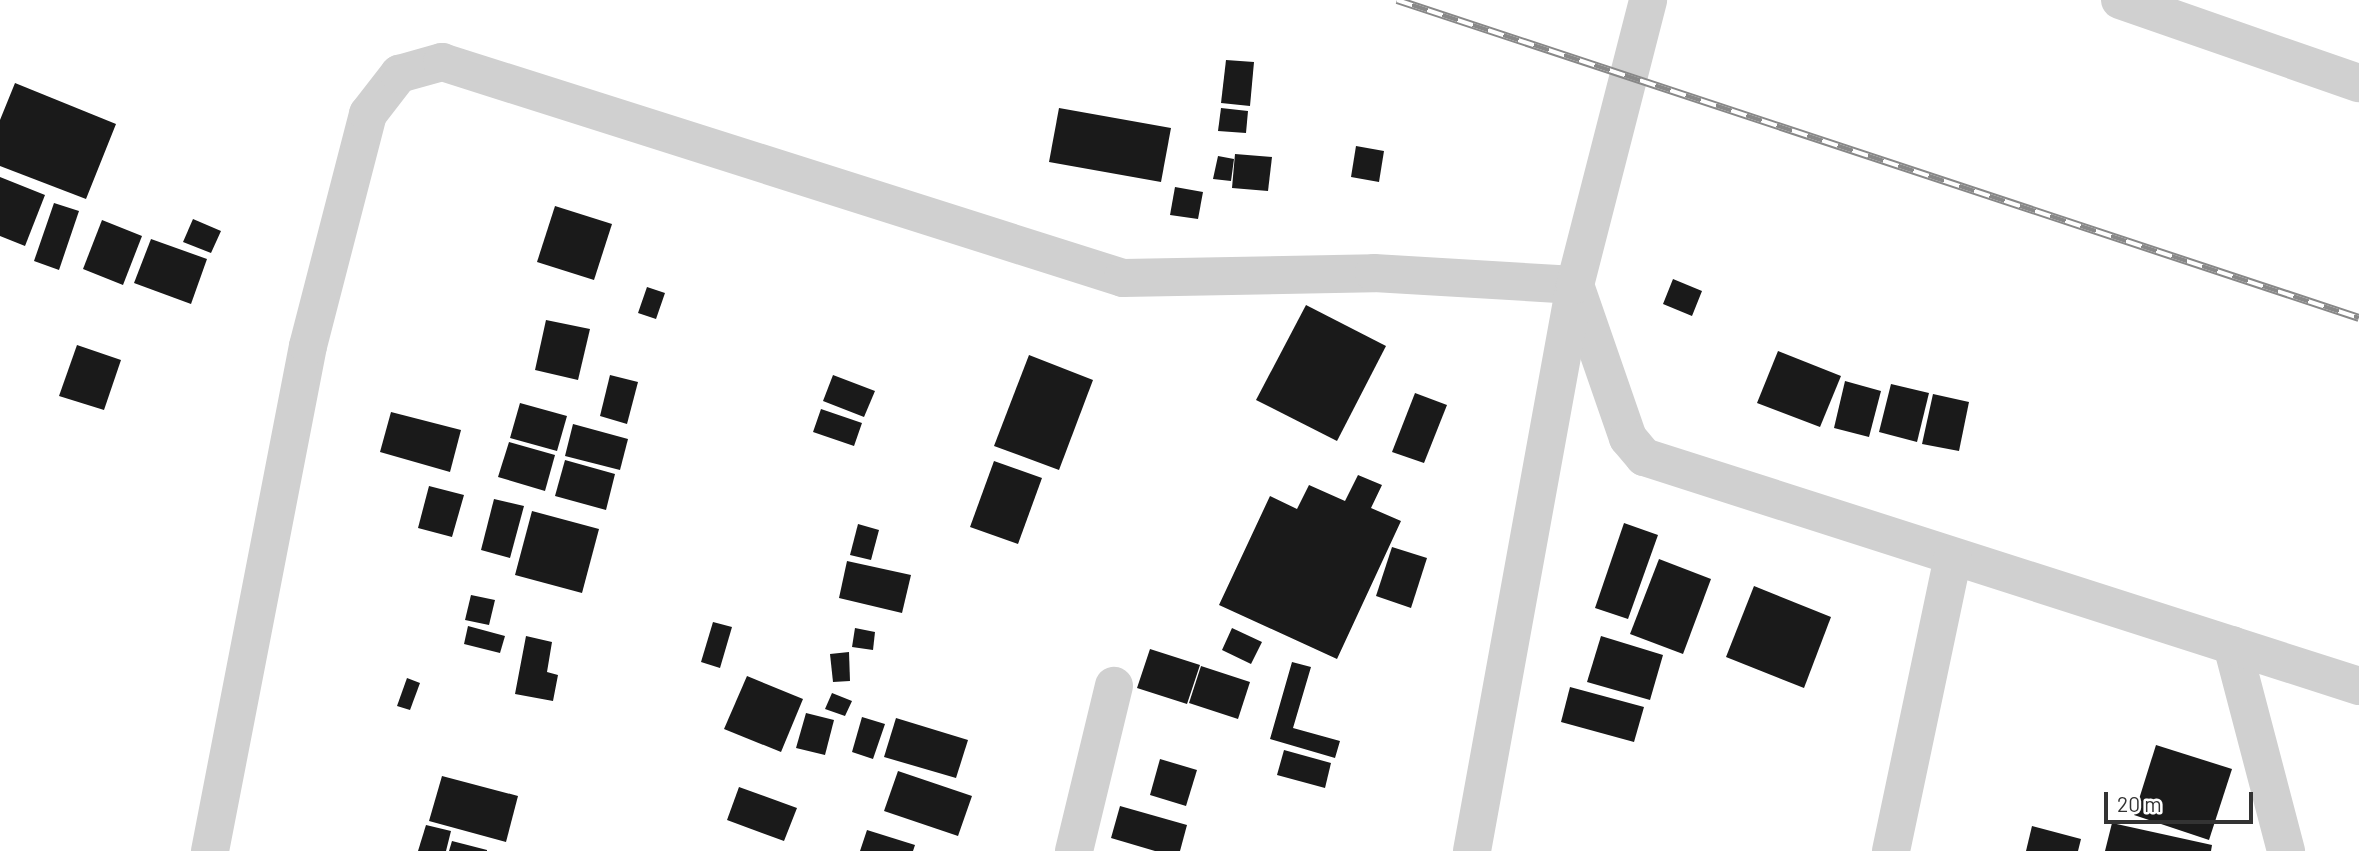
<!DOCTYPE html>
<html>
<head>
<meta charset="utf-8">
<style>
	body { margin:0 }
	#map { position:relative; width:2359px; height:851px; overflow:hidden; background:#fff; font-family:Barlow,sans-serif }
	div>[style] { position:absolute }
	.building>* { inset:0; background:#1a1a1a }
	.street>* { height:38px; margin:-19px; padding:0 19px; transform-origin:19px; border-radius:19px; background:#d0d0d0 }
	.rail>* { height:8px; margin-top:-4px; transform-origin:0; background:repeating-linear-gradient(90deg,#fff 0 16px,#888 0 32px); box-sizing:border-box; border-block:2px solid #888 }
	span { translate:-50% -50%; white-space:nowrap; text-align:center; line-height:1.15; -webkit-text-stroke:7px #fff; paint-order:stroke }
	.scale { position:absolute; left:2104px; top:792px; width:149px; height:32px; box-sizing:border-box; border:4px solid #333; border-top:0; padding-left:9px; font-size:21px; line-height:24px; white-space:nowrap; color:#333; -webkit-text-stroke:5px #fff; paint-order:stroke }
</style>
</head>
<body>
<div id="map">
	<div class="building">
		<i style="clip-path:polygon(1226px 60px,1254px 62px,1250px 106px,1221px 103px)"></i>
		<i style="clip-path:polygon(15px 83px,116px 124px,86px 199px,0 166px,0 120px)"></i>
		<i style="clip-path:polygon(1059px 108px,1171px 128px,1161px 182px,1049px 162px)"></i>
		<i style="clip-path:polygon(1221px 108px,1248px 111px,1246px 133px,1218px 131px)"></i>
		<i style="clip-path:polygon(1356px 146px,1384px 151px,1379px 182px,1351px 177px)"></i>
		<i style="clip-path:polygon(1235px 154px,1272px 157px,1268px 191px,1232px 188px)"></i>
		<i style="clip-path:polygon(1218px 156px,1234px 159px,1231px 181px,1213px 179px)"></i>
		<i style="clip-path:polygon(0 177px,45px 195px,25px 246px,0 236px)"></i>
		<i style="clip-path:polygon(1175px 187px,1203px 192px,1198px 219px,1170px 215px)"></i>
		<i style="clip-path:polygon(54px 203px,79px 211px,59px 270px,34px 261px)"></i>
		<i style="clip-path:polygon(555px 206px,612px 224px,594px 280px,537px 262px)"></i>
		<i style="clip-path:polygon(193px 219px,221px 231px,211px 253px,183px 242px)"></i>
		<i style="clip-path:polygon(102px 220px,142px 236px,123px 285px,83px 269px)"></i>
		<i style="clip-path:polygon(151px 239px,207px 259px,191px 304px,134px 283px)"></i>
		<i style="clip-path:polygon(1673px 279px,1702px 291px,1692px 316px,1663px 304px)"></i>
		<i style="clip-path:polygon(647px 287px,665px 293px,656px 319px,638px 313px)"></i>
		<i style="clip-path:polygon(1306px 305px,1386px 346px,1337px 441px,1256px 400px)"></i>
		<i style="clip-path:polygon(546px 320px,590px 329px,578px 380px,535px 370px)"></i>
		<i style="clip-path:polygon(77px 345px,121px 360px,104px 410px,59px 396px)"></i>
		<i style="clip-path:polygon(1778px 351px,1841px 376px,1820px 427px,1757px 403px)"></i>
		<i style="clip-path:polygon(1029px 355px,1093px 380px,1059px 470px,994px 446px)"></i>
		<i style="clip-path:polygon(610px 375px,638px 382px,627px 424px,600px 416px)"></i>
		<i style="clip-path:polygon(833px 375px,875px 391px,864px 417px,823px 401px)"></i>
		<i style="clip-path:polygon(1845px 381px,1881px 391px,1869px 437px,1834px 428px)"></i>
		<i style="clip-path:polygon(1891px 384px,1929px 393px,1917px 442px,1879px 432px)"></i>
		<i style="clip-path:polygon(1415px 393px,1447px 405px,1424px 463px,1392px 452px)"></i>
		<i style="clip-path:polygon(1933px 394px,1969px 402px,1959px 451px,1922px 444px)"></i>
		<i style="clip-path:polygon(520px 403px,567px 416px,557px 451px,510px 438px)"></i>
		<i style="clip-path:polygon(821px 409px,862px 423px,854px 446px,813px 432px)"></i>
		<i style="clip-path:polygon(391px 412px,461px 430px,450px 472px,380px 452px)"></i>
		<i style="clip-path:polygon(573px 424px,628px 439px,620px 470px,565px 456px)"></i>
		<i style="clip-path:polygon(509px 442px,555px 455px,545px 491px,498px 477px)"></i>
		<i style="clip-path:polygon(565px 460px,615px 474px,606px 510px,555px 496px)"></i>
		<i style="clip-path:polygon(994px 461px,1042px 478px,1018px 544px,970px 527px)"></i>
		<i style="clip-path:polygon(1358px 475px,1382px 485px,1371px 508px,1401px 521px,1337px 659px,1219px 605px,1270px 496px,1297px 509px,1309px 485px,1345px 501px)"></i>
		<i style="clip-path:polygon(429px 486px,464px 495px,452px 537px,418px 528px)"></i>
		<i style="clip-path:polygon(494px 499px,524px 506px,510px 558px,481px 550px)"></i>
		<i style="clip-path:polygon(532px 511px,599px 529px,582px 593px,515px 575px)"></i>
		<i style="clip-path:polygon(1624px 523px,1658px 535px,1628px 619px,1595px 608px)"></i>
		<i style="clip-path:polygon(858px 524px,879px 530px,871px 560px,850px 555px)"></i>
		<i style="clip-path:polygon(1392px 547px,1427px 558px,1411px 608px,1376px 596px)"></i>
		<i style="clip-path:polygon(1659px 559px,1711px 579px,1683px 654px,1630px 634px)"></i>
		<i style="clip-path:polygon(847px 561px,911px 575px,902px 613px,839px 598px)"></i>
		<i style="clip-path:polygon(1754px 586px,1831px 617px,1804px 688px,1726px 657px)"></i>
		<i style="clip-path:polygon(471px 595px,495px 600px,489px 625px,465px 620px)"></i>
		<i style="clip-path:polygon(713px 622px,732px 627px,720px 668px,701px 662px)"></i>
		<i style="clip-path:polygon(468px 626px,505px 636px,500px 653px,464px 644px)"></i>
		<i style="clip-path:polygon(855px 628px,875px 632px,873px 650px,852px 647px)"></i>
		<i style="clip-path:polygon(1232px 628px,1262px 642px,1251px 664px,1222px 650px)"></i>
		<i style="clip-path:polygon(526px 636px,552px 642px,547px 672px,558px 675px,553px 701px,515px 694px)"></i>
		<i style="clip-path:polygon(1601px 636px,1663px 655px,1650px 700px,1587px 682px)"></i>
		<i style="clip-path:polygon(1150px 649px,1200px 665px,1187px 704px,1137px 688px)"></i>
		<i style="clip-path:polygon(849px 652px,850px 681px,833px 682px,830px 654px)"></i>
		<i style="clip-path:polygon(1292px 662px,1311px 667px,1293px 728px,1340px 741px,1335px 758px,1270px 739px)"></i>
		<i style="clip-path:polygon(1201px 666px,1250px 682px,1238px 719px,1189px 703px)"></i>
		<i style="clip-path:polygon(747px 676px,803px 699px,781px 752px,724px 729px)"></i>
		<i style="clip-path:polygon(407px 678px,420px 683px,410px 710px,397px 706px)"></i>
		<i style="clip-path:polygon(1570px 687px,1644px 707px,1634px 742px,1561px 722px)"></i>
		<i style="clip-path:polygon(832px 693px,852px 701px,845px 716px,825px 709px)"></i>
		<i style="clip-path:polygon(806px 713px,834px 720px,825px 755px,796px 748px)"></i>
		<i style="clip-path:polygon(862px 717px,885px 724px,873px 759px,852px 752px)"></i>
		<i style="clip-path:polygon(896px 718px,968px 740px,956px 778px,884px 757px)"></i>
		<i style="clip-path:polygon(2156px 745px,2232px 769px,2209px 840px,2134px 815px)"></i>
		<i style="clip-path:polygon(1284px 750px,1331px 763px,1325px 788px,1277px 775px)"></i>
		<i style="clip-path:polygon(1160px 759px,1197px 770px,1186px 806px,1150px 795px)"></i>
		<i style="clip-path:polygon(898px 771px,972px 796px,958px 836px,884px 811px)"></i>
		<i style="clip-path:polygon(442px 776px,518px 796px,506px 842px,429px 821px)"></i>
		<i style="clip-path:polygon(739px 787px,797px 808px,784px 841px,727px 820px)"></i>
		<i style="clip-path:polygon(1120px 806px,1187px 825px,1180px 851px,1155px 851px,1111px 838px)"></i>
		<i style="clip-path:polygon(2112px 823px,2212px 845px,2211px 851px,2105px 851px)"></i>
		<i style="clip-path:polygon(426px 825px,451px 831px,446px 851px,418px 851px)"></i>
		<i style="clip-path:polygon(2032px 826px,2081px 839px,2078px 851px,2026px 851px)"></i>
		<i style="clip-path:polygon(867px 830px,915px 845px,913px 851px,860px 851px)"></i>
		<i style="clip-path:polygon(452px 841px,487px 850px,487px 851px,449px 851px)"></i>
	</div>
	<div class="street">
		<i style="left:2120px;top:0;width:253px;rotate:19.2deg"></i>
		<i style="left:2232px;top:645px;width:213px;rotate:75.3deg"></i>
		<i style="left:210px;top:851px;width:514px;rotate:-79.02deg"></i>
		<i style="left:308px;top:346px;width:240px;rotate:-75.5deg"></i>
		<i style="left:368px;top:114px;width:51px;rotate:-52.2deg"></i>
		<i style="left:399px;top:74px;width:45px;rotate:-15.6deg"></i>
		<i style="left:442px;top:62px;width:714px;rotate:17.6deg"></i>
		<i style="left:1123px;top:278px;width:251px;rotate:-1.1deg"></i>
		<i style="left:1374px;top:273px;width:201px;rotate:3.4deg"></i>
		<i style="left:1575px;top:285px;width:162px;rotate:70.9deg"></i>
		<i style="left:1628px;top:438px;width:25px;rotate:50deg"></i>
		<i style="left:1644px;top:457px;width:751px;rotate:17.76deg"></i>
		<i style="left:1074px;top:851px;width:170px;rotate:-76.4deg"></i>
		<i style="left:1472px;top:851px;width:575px;rotate:-79.69deg"></i>
		<i style="left:1575px;top:285px;width:294px;rotate:-75.6deg"></i>
		<i style="left:1891px;top:851px;width:300px;rotate:-78.1deg"></i>
	</div>
	<div class="rail">
		<i style="left:1397px;top:0;width:1013px;rotate:18.29deg"></i>
	</div>
	<div class="scale">20 m</div>
</div>
</body>
</html>
